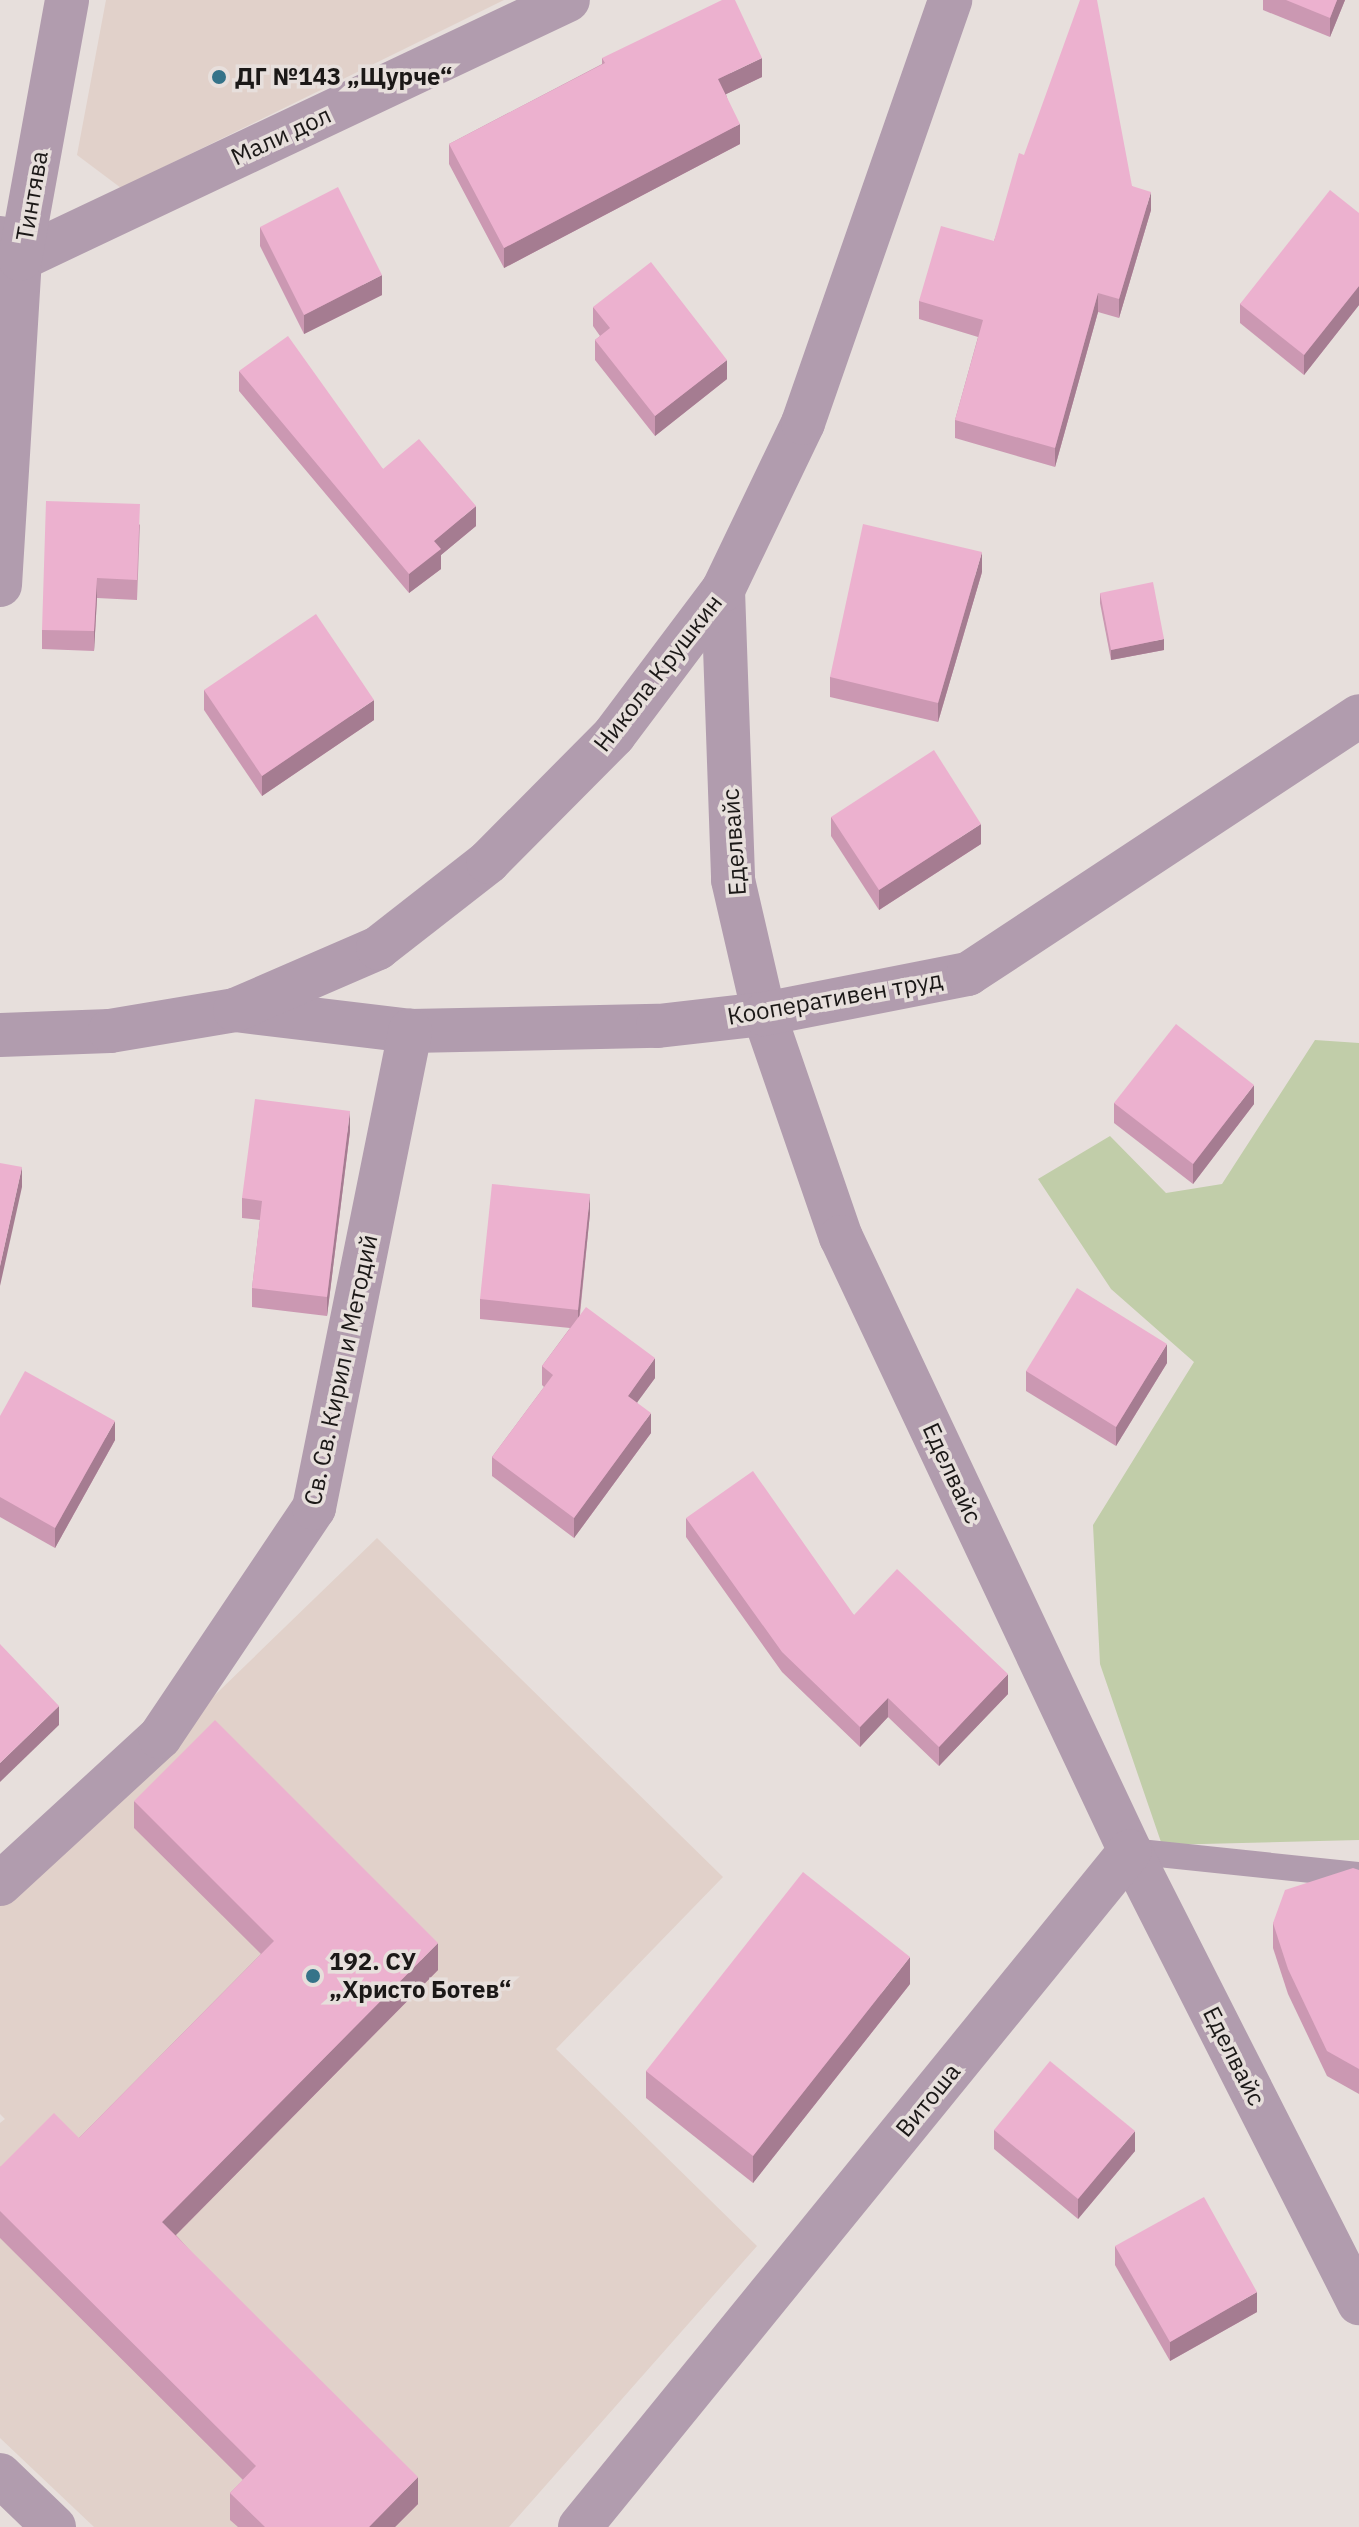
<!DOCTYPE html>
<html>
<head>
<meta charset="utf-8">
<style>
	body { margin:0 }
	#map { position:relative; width:1359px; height:2527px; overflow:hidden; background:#e7dfdc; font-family:"IBM Plex Sans",sans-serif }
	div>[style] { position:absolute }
	.built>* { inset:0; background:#e1d1ca }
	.green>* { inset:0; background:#c1cda9 }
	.service>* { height:26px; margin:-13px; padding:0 13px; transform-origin:13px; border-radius:13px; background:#b19cae }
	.minor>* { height:44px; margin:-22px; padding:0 22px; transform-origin:22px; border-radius:22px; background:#b19cae }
	.tertiary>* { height:44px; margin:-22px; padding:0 22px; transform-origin:22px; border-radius:22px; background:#b19cae }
	.wall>* { inset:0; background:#cb98b2 }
	.shaded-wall>* { inset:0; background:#a57c91 }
	.building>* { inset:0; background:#ecb1cf }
	.dots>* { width:22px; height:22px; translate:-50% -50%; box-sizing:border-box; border:4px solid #e7dfdc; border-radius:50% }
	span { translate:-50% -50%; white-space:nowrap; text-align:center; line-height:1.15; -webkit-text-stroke:7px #e7dfdc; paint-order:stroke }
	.poi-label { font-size:24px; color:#1b1817; font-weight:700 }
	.left { translate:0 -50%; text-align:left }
	.street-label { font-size:24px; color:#1b1817 }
</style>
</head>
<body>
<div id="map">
	<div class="built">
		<i style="clip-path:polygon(106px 0,504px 0,121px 188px,77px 155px)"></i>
		<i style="clip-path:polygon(377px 1538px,723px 1877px,556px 2049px,757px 2246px,509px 2527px,94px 2527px,0 2438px,0 2123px,5px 2119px,0 2114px,0 1903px)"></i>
	</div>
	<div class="green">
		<i style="clip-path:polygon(1315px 1040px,1359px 1043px,1359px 1840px,1162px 1845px,1100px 1664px,1093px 1525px,1194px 1362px,1111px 1289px,1038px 1179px,1110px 1136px,1166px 1193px,1222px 1184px)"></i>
	</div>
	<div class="service">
		<i style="left:1130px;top:1851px;width:230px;rotate:6deg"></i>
	</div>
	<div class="minor">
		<i style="left:0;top:238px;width:29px;rotate:46deg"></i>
		<i style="left:20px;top:259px;width:606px;rotate:-25.3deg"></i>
		<i style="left:0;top:585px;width:327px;rotate:-86.5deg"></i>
		<i style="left:20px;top:259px;width:263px;rotate:-79.7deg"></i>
		<i style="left:723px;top:590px;width:290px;rotate:88deg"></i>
		<i style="left:733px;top:880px;width:138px;rotate:77deg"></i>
		<i style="left:764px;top:1014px;width:236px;rotate:71deg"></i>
		<i style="left:841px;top:1237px;width:679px;rotate:64.79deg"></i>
		<i style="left:1130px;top:1851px;width:507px;rotate:63.13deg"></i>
		<i style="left:235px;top:1010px;width:176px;rotate:6.8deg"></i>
		<i style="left:410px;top:1031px;width:248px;rotate:-1.2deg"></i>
		<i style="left:658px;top:1026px;width:107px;rotate:-6.5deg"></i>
		<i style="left:764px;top:1014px;width:208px;rotate:-11.1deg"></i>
		<i style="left:968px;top:974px;width:468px;rotate:-33.4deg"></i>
		<i style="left:0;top:1884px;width:217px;rotate:-42.6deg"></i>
		<i style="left:160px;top:1737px;width:276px;rotate:-56.1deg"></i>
		<i style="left:314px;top:1508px;width:487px;rotate:-78.6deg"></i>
		<i style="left:0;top:2475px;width:75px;rotate:43.9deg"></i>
		<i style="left:580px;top:2527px;width:871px;rotate:-50.87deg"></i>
	</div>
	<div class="tertiary">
		<i style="left:0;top:1035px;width:110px;rotate:-2.1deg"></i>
		<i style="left:110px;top:1031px;width:127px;rotate:-9.5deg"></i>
		<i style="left:235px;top:1010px;width:156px;rotate:-23.4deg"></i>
		<i style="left:378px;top:948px;width:140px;rotate:-38deg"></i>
		<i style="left:488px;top:862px;width:179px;rotate:-45.2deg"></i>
		<i style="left:614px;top:735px;width:181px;rotate:-53.1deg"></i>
		<i style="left:723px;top:590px;width:185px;rotate:-64.4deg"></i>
		<i style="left:803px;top:423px;width:448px;rotate:-70.8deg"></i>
	</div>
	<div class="wall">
		<i style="clip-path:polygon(1263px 0,1345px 0,1330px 37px,1263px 10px)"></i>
		<i style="clip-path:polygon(602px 58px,762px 77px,726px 94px,740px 144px,504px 268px,449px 164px,449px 144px,602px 64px)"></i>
		<i style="clip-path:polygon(1024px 155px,1132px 186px,1151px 210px,1119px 318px,1098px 312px,1055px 467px,955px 438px,955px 420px,978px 337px,919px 319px,919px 301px,994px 241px)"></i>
		<i style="clip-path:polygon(1359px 213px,1359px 305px,1304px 375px,1240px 323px,1240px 304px)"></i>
		<i style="clip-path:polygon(260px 227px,382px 295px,304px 334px,260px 246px)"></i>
		<i style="clip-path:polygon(593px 307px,727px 379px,655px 436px,595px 360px,595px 340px,600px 336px,593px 326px)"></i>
		<i style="clip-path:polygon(239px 371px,383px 469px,476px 526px,441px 555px,441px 569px,409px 593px,239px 391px)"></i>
		<i style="clip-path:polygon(140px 524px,137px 600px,97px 598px,94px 651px,42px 649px,42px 630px)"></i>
		<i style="clip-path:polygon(982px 572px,938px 722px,830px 697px,830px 677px)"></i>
		<i style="clip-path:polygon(1100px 593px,1164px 650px,1111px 660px,1100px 603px)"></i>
		<i style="clip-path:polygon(204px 690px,374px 720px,262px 796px,204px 710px)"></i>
		<i style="clip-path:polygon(831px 817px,981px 844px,879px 910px,831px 836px)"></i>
		<i style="clip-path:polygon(1114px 1103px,1254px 1104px,1193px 1184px,1114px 1123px)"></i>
		<i style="clip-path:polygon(350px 1131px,327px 1316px,252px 1307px,252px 1288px,260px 1220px,242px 1218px,242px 1198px)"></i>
		<i style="clip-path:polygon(590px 1213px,580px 1315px,655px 1378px,637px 1402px,651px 1433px,574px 1538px,492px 1476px,492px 1457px,544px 1387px,542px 1385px,542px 1366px,570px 1328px,480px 1319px,480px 1299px)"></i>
		<i style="clip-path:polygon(1167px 1363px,1116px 1446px,1026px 1391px,1026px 1371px)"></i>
		<i style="clip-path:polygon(0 1416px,115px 1440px,55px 1548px,0 1517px)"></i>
		<i style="clip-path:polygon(686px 1518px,854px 1615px,1008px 1694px,939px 1766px,888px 1717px,860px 1747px,782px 1672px,686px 1537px)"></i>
		<i style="clip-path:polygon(134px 1801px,438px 1970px,176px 2235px,418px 2504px,395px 2527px,238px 2527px,230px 2520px,230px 2493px,243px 2480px,0 2238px,0 2167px,79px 2138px,261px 1954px,134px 1828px)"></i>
		<i style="clip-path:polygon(1359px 1870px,1359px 2094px,1327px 2076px,1288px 1994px,1273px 1948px,1273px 1923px)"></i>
		<i style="clip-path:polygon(910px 1984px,753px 2183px,646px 2098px,646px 2071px)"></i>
		<i style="clip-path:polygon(994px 2130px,1135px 2151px,1078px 2219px,994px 2149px)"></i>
		<i style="clip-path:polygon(1115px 2246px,1257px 2312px,1170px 2361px,1115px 2265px)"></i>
	</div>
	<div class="shaded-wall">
		<i style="clip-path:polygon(1337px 0,1345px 0,1330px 37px,1330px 18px)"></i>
		<i style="clip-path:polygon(762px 58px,762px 77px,718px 98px,718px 79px)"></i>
		<i style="clip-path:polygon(740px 124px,740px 144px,504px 268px,504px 248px)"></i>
		<i style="clip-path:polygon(1151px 192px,1151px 210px,1119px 318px,1119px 299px)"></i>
		<i style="clip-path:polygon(382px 275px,382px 295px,304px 334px,304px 315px)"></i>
		<i style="clip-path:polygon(1359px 286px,1359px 305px,1304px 375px,1304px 355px)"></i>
		<i style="clip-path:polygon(1098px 293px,1098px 312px,1055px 467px,1055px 448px)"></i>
		<i style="clip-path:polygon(727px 360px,727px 379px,655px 436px,655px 416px)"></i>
		<i style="clip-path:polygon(476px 506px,476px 526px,441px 555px,441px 569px,409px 593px,409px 574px,434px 541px)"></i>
		<i style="clip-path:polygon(982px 552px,982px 572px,938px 722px,938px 703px)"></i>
		<i style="clip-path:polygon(97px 578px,97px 598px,94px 651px,94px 631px)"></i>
		<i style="clip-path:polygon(1164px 639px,1164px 650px,1111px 660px,1111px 650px)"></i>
		<i style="clip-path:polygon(374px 700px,374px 720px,262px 796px,262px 776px)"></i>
		<i style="clip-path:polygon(981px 824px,981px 844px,879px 910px,879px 890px)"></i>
		<i style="clip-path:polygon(1254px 1085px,1254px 1104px,1193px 1184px,1193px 1164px)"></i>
		<i style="clip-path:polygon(350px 1111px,350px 1131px,327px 1316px,327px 1297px)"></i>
		<i style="clip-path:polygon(22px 1167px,22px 1187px,0 1286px,0 1266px)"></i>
		<i style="clip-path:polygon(590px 1194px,590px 1213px,578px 1329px,578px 1310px)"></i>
		<i style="clip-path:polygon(1167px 1344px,1167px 1363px,1116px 1446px,1116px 1427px)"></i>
		<i style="clip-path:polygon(655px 1358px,655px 1378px,628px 1415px,628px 1396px)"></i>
		<i style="clip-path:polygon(651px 1413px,651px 1433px,574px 1538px,574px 1518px)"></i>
		<i style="clip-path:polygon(115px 1421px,115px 1440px,55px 1548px,55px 1528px)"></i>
		<i style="clip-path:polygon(1008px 1674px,1008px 1694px,939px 1766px,939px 1747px)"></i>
		<i style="clip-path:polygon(888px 1698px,888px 1717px,860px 1747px,860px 1727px)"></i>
		<i style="clip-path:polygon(59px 1706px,59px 1725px,0 1782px,0 1763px)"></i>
		<i style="clip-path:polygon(438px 1943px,438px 1970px,162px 2249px,162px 2222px)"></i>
		<i style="clip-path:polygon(910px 1957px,910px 1984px,753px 2183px,753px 2156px)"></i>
		<i style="clip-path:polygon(1135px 2131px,1135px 2151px,1078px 2219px,1078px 2199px)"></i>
		<i style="clip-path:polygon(1257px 2292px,1257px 2312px,1170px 2361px,1170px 2342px)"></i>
		<i style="clip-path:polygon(418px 2477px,418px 2504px,395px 2527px,369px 2527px)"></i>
	</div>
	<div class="building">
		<i style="clip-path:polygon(722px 0,735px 0,762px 58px,718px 79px,740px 124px,504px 248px,449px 144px,605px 63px,602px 58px)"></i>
		<i style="clip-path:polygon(1080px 0,1097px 0,1132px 186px,1151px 192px,1119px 299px,1098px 293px,1055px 448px,955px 420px,983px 320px,919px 301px,941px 226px,994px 241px,1019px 153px,1024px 155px)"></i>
		<i style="clip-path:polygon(1286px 0,1337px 0,1330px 18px)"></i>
		<i style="clip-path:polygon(338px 187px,382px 275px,304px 315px,260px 227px)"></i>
		<i style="clip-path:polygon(1330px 190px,1359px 213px,1359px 286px,1304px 355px,1240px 304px)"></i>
		<i style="clip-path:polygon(651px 262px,727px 360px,655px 416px,595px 340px,610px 328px,593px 307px)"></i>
		<i style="clip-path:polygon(288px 336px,383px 469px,419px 439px,476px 506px,434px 541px,441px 549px,409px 574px,239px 371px)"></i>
		<i style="clip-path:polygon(46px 501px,140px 504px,137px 580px,97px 578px,94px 631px,42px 630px)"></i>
		<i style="clip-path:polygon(863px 524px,982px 552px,938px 703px,830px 677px)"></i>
		<i style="clip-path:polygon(1153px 582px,1164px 639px,1111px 650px,1100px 593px)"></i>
		<i style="clip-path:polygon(316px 614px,374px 700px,262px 776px,204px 690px)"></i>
		<i style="clip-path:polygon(934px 750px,981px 824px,879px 890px,831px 817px)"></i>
		<i style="clip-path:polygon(1176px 1024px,1254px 1085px,1193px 1164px,1114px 1103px)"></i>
		<i style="clip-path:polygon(255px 1099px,350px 1111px,327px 1297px,252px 1288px,262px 1201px,242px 1198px)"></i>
		<i style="clip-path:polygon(0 1163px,22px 1167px,0 1266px)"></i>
		<i style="clip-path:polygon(492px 1184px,590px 1194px,578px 1310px,480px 1299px)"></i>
		<i style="clip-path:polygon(1077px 1288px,1167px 1344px,1116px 1427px,1026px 1371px)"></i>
		<i style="clip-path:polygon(586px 1307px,655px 1358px,628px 1396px,651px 1413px,574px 1518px,492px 1457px,553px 1375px,542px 1366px)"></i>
		<i style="clip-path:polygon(25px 1371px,115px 1421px,55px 1528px,0 1497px,0 1416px)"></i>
		<i style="clip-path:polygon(753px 1471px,854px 1615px,897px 1569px,1008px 1674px,939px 1747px,888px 1698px,860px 1727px,782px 1652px,686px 1518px)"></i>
		<i style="clip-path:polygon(0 1644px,59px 1706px,0 1763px)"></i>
		<i style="clip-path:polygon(215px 1720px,438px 1943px,162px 2222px,418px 2477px,369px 2527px,265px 2527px,230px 2493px,256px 2466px,0 2211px,0 2167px,54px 2113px,79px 2138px,274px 1941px,134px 1801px)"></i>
		<i style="clip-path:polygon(1353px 1868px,1359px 1870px,1359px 2069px,1327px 2051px,1288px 1969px,1273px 1923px,1285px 1890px)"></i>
		<i style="clip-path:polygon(803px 1872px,910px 1957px,753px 2156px,646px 2071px)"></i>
		<i style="clip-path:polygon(1050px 2061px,1135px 2131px,1078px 2199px,994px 2130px)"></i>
		<i style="clip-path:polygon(1204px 2197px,1257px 2292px,1170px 2342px,1115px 2246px)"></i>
	</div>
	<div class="dots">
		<i style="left:219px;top:77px;background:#357389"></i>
		<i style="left:313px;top:1976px;background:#357389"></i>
	</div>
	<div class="poi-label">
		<span class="left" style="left:235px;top:77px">ДГ №143 „Щурче“</span>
		<span class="left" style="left:329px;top:1976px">192. СУ<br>„Христо Ботев“</span>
	</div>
	<div class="street-label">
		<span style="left:281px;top:136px;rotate:-25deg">Мали дол</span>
		<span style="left:32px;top:196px;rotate:-80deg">Тинтява</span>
		<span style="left:658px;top:673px;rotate:-52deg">Никола Крушкин</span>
		<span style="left:734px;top:842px;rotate:-94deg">Еделвайс</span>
		<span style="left:835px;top:998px;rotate:-10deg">Кооперативен труд</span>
		<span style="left:341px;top:1370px;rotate:-78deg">Св. Св. Кирил и Методий</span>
		<span style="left:952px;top:1473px;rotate:65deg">Еделвайс</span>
		<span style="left:1234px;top:2056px;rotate:63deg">Еделвайс</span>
		<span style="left:928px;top:2100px;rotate:-51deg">Витоша</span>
	</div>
</div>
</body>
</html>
